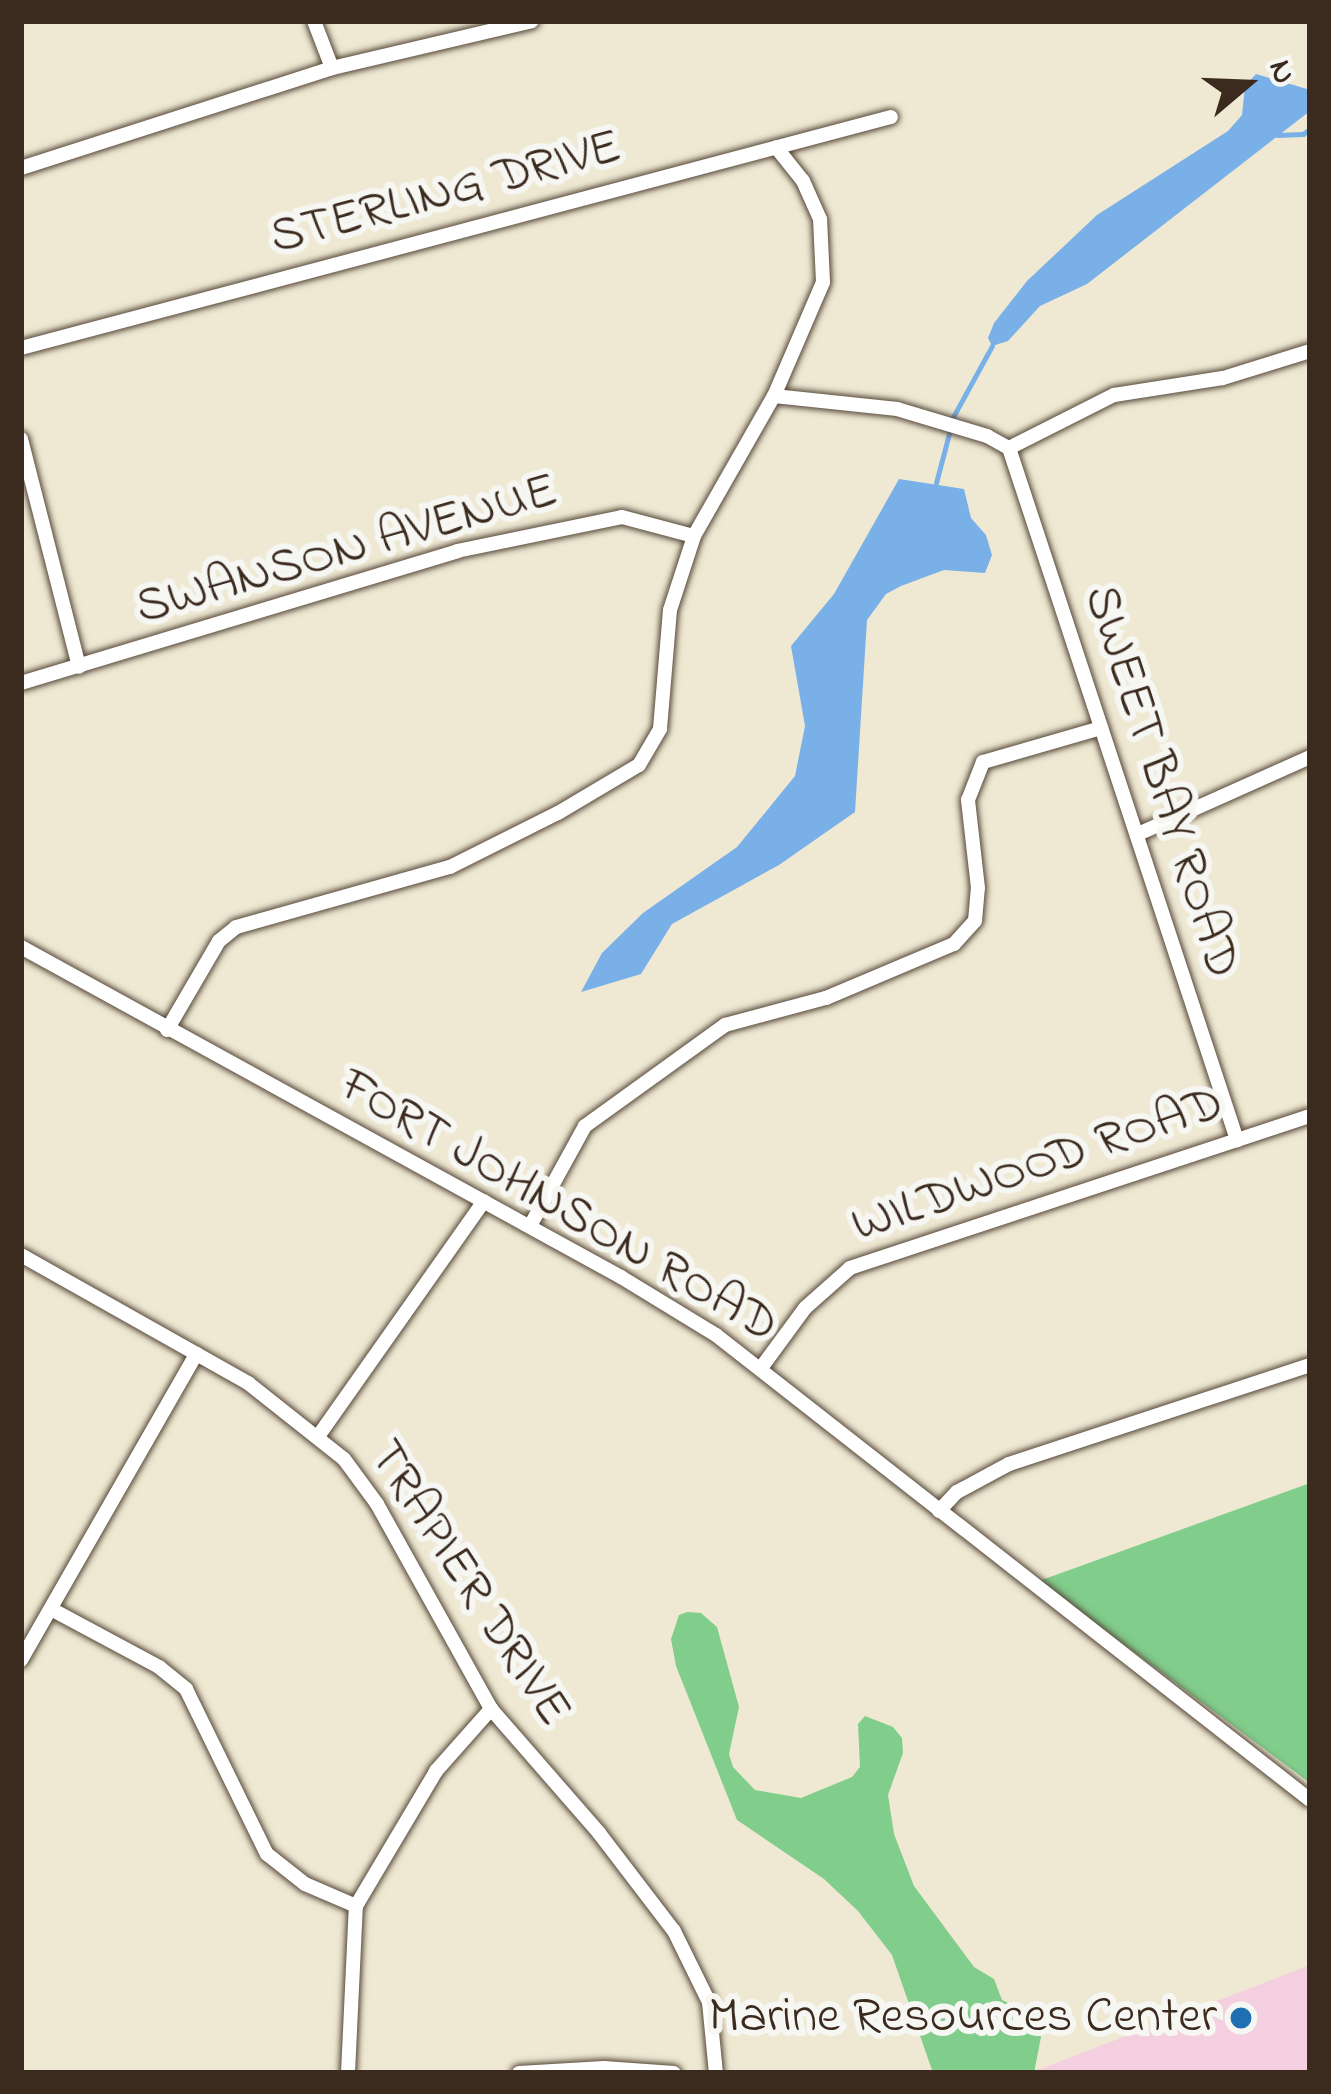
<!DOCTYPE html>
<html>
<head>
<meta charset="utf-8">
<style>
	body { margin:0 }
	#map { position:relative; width:1331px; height:2094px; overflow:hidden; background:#efe9d3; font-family:"Indie Flower",sans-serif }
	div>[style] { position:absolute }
	.built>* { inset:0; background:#f3cfe0 }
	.green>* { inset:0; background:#81cd8c }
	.water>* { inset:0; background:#7ab0e8 }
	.stream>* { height:4.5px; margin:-2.25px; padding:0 2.25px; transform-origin:2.25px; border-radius:2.25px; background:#7ab0e8 }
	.roads { filter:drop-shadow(0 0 3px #564739) drop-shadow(0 0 3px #564739) }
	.minor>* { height:14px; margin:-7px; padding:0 7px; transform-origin:7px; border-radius:7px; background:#fff }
	.dots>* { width:33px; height:33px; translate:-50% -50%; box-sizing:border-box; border:6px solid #f6f6f2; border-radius:50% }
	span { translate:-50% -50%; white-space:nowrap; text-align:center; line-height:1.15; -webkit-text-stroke:12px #f6f6f2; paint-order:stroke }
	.street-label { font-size:51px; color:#3b2a1e }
	.poi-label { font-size:51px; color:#3b2a1e }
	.right { translate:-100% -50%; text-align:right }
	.frame { position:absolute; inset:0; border:24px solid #3b2a1e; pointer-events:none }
	.north { position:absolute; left:1187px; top:24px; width:120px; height:120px; -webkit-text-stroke:9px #f6f6f2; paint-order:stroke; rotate:71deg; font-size:33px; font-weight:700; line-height:48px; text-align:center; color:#3b2a1e }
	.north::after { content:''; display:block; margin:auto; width:42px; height:54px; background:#3b2a1e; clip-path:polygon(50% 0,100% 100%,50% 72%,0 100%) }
</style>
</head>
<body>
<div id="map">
	<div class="built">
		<i style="clip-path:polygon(1310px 1965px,1310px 2073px,1035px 2073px,1035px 2071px)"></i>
	</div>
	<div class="green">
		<i style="clip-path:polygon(1310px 1483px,1310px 1783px,1039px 1581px)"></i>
		<i style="clip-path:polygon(687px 1612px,701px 1613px,717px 1627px,739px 1707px,729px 1754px,733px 1767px,755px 1790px,801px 1798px,852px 1777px,860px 1767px,858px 1724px,865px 1716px,893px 1727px,902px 1738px,903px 1753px,888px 1795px,894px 1834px,914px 1886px,974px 1967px,994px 1979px,1002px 2000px,1033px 2015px,1041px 2037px,1034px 2073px,933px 2073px,892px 1955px,858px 1911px,824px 1879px,737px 1820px,676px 1666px,671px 1639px,679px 1615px)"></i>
	</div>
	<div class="water">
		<i style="clip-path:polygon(1256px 74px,1307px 89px,1310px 111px,1087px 284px,1040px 306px,1008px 341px,992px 346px,988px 338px,994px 323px,1027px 281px,1097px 215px,1228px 131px,1242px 115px,1245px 86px)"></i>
		<i style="clip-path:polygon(899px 479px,964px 489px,971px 518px,986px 535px,992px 555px,985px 573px,944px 570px,901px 586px,886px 594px,867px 620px,855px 812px,779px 865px,672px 924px,641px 974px,581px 992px,602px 953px,643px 913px,737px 847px,795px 776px,805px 726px,791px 646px,834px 594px)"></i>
	</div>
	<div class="stream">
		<i style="left:1277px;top:135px;width:26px;rotate:-2deg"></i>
		<i style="left:1303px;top:134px;width:9px;rotate:-36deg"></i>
		<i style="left:952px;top:419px;width:83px;rotate:-61.3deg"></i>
		<i style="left:936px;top:483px;width:55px;rotate:-75.2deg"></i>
	</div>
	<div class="roads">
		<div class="minor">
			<i style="left:314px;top:21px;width:50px;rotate:69deg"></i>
			<i style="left:21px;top:168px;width:327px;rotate:-17.8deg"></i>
			<i style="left:332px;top:68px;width:205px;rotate:-13.2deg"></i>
			<i style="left:21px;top:348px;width:900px;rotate:-14.87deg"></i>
			<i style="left:774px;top:396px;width:124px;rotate:6deg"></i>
			<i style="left:897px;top:409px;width:94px;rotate:16.7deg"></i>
			<i style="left:987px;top:436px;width:25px;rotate:29deg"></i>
			<i style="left:21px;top:439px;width:235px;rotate:75.7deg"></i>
			<i style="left:1009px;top:448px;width:729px;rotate:71.76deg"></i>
			<i style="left:1009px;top:448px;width:118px;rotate:-26.8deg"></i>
			<i style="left:1114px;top:395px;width:110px;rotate:-8.9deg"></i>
			<i style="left:1223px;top:378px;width:91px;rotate:-17.2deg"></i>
			<i style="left:21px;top:683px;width:456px;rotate:-16.8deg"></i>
			<i style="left:457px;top:551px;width:168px;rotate:-11.6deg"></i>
			<i style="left:622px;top:517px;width:74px;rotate:14.8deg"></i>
			<i style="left:1138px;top:834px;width:188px;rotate:-24.1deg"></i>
			<i style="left:21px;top:947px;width:685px;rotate:28.81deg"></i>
			<i style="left:621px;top:1277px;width:111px;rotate:31.4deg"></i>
			<i style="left:716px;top:1335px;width:754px;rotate:38.05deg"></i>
			<i style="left:167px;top:1030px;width:103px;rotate:-59.7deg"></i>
			<i style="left:219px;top:941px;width:22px;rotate:-39deg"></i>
			<i style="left:236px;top:927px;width:222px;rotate:-15.7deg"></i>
			<i style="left:450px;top:867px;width:121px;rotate:-26.6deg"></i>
			<i style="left:558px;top:813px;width:94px;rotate:-30.7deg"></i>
			<i style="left:639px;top:765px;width:42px;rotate:-59.7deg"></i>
			<i style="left:660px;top:729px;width:119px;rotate:-85.2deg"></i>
			<i style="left:670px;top:610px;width:78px;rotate:-72deg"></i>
			<i style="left:694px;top:536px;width:161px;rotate:-60.3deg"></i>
			<i style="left:774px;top:396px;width:124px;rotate:-66.7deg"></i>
			<i style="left:823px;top:282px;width:63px;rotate:-92.7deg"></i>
			<i style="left:820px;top:219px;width:42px;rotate:-114.1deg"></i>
			<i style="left:803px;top:181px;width:43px;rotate:-128.5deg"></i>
			<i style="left:530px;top:1226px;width:114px;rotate:-61.2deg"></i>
			<i style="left:585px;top:1126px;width:173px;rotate:-35.8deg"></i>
			<i style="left:725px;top:1025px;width:105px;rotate:-15deg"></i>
			<i style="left:826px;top:998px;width:139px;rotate:-22.9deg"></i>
			<i style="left:954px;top:944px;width:31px;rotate:-48deg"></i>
			<i style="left:975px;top:921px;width:33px;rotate:-85deg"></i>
			<i style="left:978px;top:888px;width:89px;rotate:-96.5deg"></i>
			<i style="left:968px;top:800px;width:41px;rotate:-68.5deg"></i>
			<i style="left:983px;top:762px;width:123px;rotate:-16.1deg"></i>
			<i style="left:21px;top:1255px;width:261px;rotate:29.4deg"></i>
			<i style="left:248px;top:1383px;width:122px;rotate:38.4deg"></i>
			<i style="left:344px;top:1459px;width:56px;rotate:53.7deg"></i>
			<i style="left:377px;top:1504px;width:235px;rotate:60.9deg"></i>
			<i style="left:491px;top:1709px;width:164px;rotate:48.9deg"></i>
			<i style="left:599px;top:1833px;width:123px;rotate:52.6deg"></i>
			<i style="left:674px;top:1931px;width:79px;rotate:63.8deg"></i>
			<i style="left:709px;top:2002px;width:71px;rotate:84.4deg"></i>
			<i style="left:761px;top:1368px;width:74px;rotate:-53.7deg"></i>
			<i style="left:805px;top:1308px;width:60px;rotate:-41.6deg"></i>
			<i style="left:850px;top:1268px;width:484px;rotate:-18.3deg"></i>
			<i style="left:319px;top:1435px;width:286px;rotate:-54.8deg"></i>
			<i style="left:939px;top:1511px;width:26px;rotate:-47deg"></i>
			<i style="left:957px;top:1492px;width:59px;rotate:-28.3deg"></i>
			<i style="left:1009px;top:1464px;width:317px;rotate:-18.2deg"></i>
			<i style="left:51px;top:1609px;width:123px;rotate:28.2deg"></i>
			<i style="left:159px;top:1667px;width:35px;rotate:39deg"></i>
			<i style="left:186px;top:1689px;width:184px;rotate:63.9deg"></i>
			<i style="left:267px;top:1854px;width:48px;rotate:38.3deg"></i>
			<i style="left:305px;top:1884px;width:56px;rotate:23.3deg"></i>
			<i style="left:21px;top:1660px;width:353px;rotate:-60.2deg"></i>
			<i style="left:348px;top:2073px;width:167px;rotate:-87.3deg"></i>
			<i style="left:356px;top:1906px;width:157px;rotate:-59.3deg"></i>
			<i style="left:436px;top:1771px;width:83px;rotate:-48.4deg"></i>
			<i style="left:519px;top:2073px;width:85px;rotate:-3.4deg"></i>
			<i style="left:604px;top:2068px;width:70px;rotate:4.1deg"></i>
		</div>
	</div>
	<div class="dots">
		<i style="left:1241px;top:2018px;background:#1f6fb2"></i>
	</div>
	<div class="street-label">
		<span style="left:446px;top:194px;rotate:-15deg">STERLING DRIVE</span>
		<span style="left:347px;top:551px;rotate:-16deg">SWANSON AVENUE</span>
		<span style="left:1160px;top:782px;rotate:72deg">SWEET BAY ROAD</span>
		<span style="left:1038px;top:1166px;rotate:-19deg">WILDWOOD ROAD</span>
		<span style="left:558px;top:1207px;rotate:30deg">FORT JOHNSON ROAD</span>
		<span style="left:468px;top:1584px;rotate:57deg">TRAPIER DRIVE</span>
	</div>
	<div class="poi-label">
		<span class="right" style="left:1217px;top:2018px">Marine Resources Center</span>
	</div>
	<div class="frame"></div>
	<div class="north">N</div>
</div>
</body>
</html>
